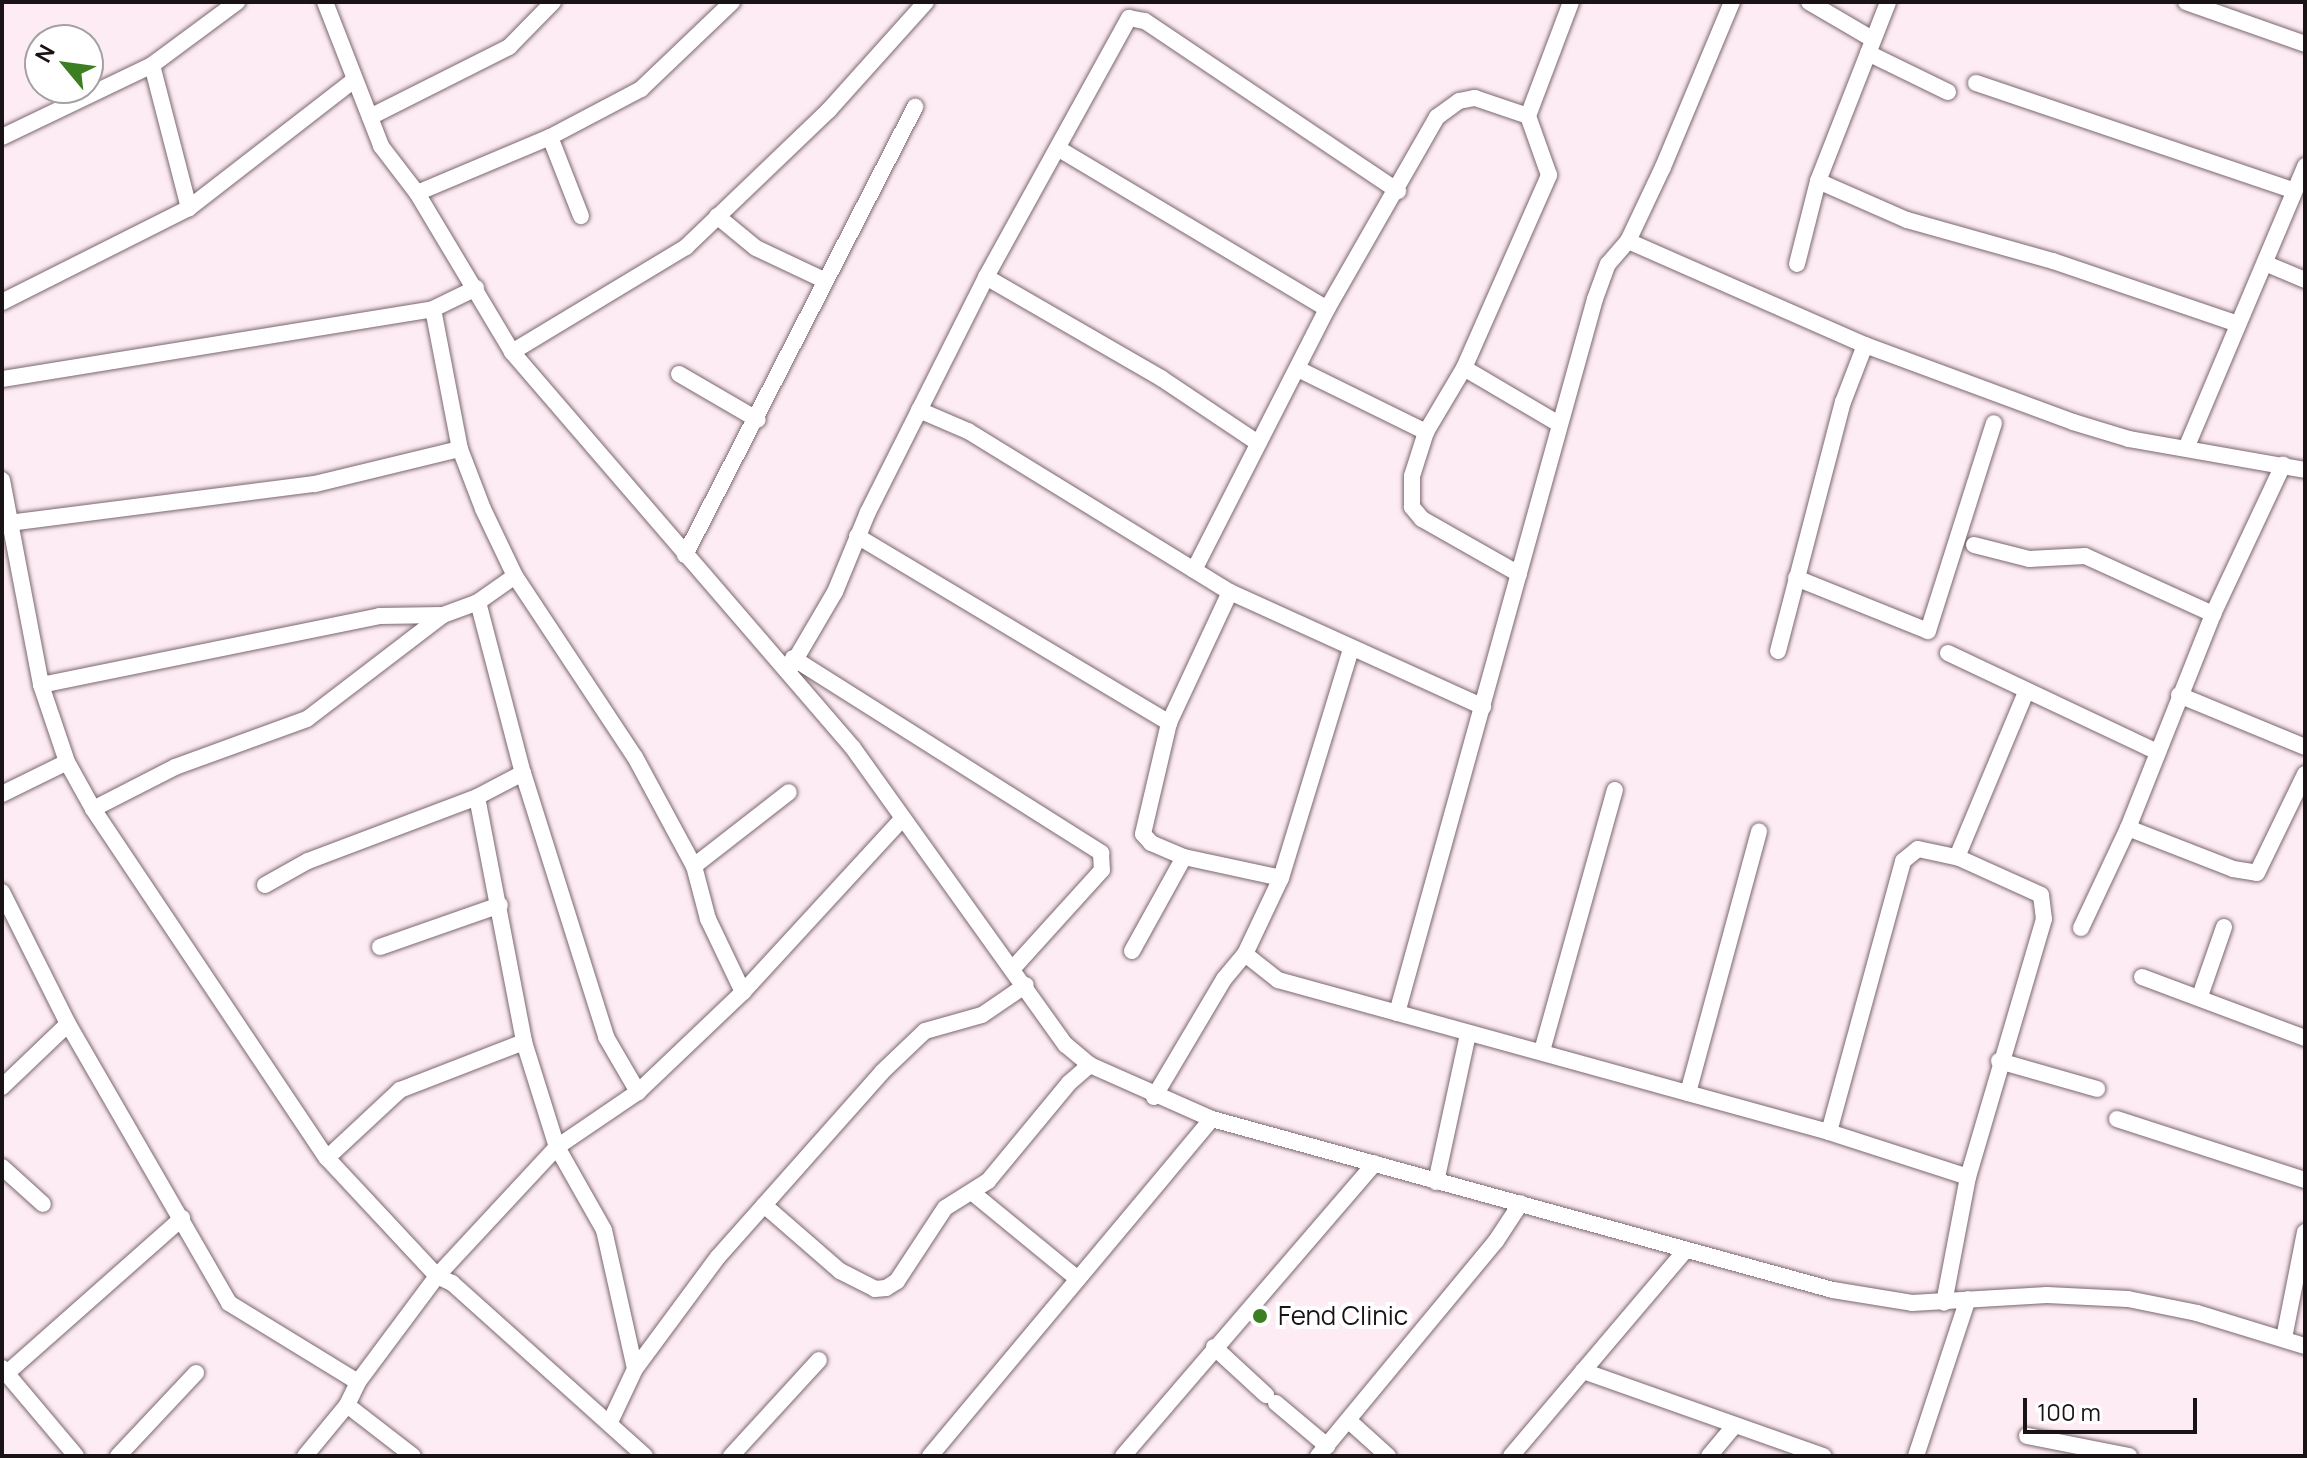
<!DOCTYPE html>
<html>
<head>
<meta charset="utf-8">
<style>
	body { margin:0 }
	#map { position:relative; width:2307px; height:1458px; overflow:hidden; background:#feecf4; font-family:Manrope,sans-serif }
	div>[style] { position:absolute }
	.roads { filter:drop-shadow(0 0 2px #7a6770) drop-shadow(0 0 2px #7a6770) }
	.minor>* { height:16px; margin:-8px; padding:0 8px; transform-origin:8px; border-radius:8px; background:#fff }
	.dots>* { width:22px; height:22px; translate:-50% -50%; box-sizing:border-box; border:4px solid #fff; border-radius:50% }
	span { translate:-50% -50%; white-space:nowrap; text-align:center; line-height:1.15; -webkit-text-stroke:8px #fff; paint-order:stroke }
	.poi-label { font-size:26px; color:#1a1316 }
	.left { translate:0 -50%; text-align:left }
	.frame { position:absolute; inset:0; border:4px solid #1a1316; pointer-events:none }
	.north { position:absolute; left:24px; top:24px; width:80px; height:80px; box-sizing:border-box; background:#fff; border:2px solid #a3a1a2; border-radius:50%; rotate:299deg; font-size:22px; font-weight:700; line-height:32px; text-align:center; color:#1a1316 }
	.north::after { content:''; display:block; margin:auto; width:28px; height:36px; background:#3b7f22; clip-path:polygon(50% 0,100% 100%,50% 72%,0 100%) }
	.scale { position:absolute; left:2023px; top:1398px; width:174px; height:36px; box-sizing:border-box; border:4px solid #1a1316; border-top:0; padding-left:10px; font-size:24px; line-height:28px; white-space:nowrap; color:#1a1316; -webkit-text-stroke:6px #fff; paint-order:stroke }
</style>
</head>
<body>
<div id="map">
	<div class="roads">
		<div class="minor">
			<i style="left:325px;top:2px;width:155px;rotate:68.7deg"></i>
			<i style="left:381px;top:146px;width:59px;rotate:52.5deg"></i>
			<i style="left:417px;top:193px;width:185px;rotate:59.1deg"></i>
			<i style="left:512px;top:352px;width:523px;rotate:49.27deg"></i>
			<i style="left:853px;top:748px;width:365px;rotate:54.4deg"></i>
			<i style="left:1066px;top:1045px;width:31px;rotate:40deg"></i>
			<i style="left:1090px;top:1065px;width:133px;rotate:23.9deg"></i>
			<i style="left:1212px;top:1119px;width:644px;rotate:15.4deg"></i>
			<i style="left:1833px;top:1290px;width:80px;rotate:9.3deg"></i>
			<i style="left:1912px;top:1303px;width:135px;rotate:-3.4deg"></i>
			<i style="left:2047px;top:1295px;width:81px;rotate:2.8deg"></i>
			<i style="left:2128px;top:1299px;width:70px;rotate:11.5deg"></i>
			<i style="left:2197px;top:1313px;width:113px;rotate:17deg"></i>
			<i style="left:1809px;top:2px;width:73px;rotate:30.4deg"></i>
			<i style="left:2186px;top:2px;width:126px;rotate:19.4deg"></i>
			<i style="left:1868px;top:53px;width:89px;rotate:26deg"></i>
			<i style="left:152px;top:65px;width:148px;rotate:75.5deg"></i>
			<i style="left:1976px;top:83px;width:334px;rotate:18.7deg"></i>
			<i style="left:370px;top:117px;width:156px;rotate:-26.7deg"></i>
			<i style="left:509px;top:47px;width:63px;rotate:-45.6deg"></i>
			<i style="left:2px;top:137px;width:166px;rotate:-25.6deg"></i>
			<i style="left:152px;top:65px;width:106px;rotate:-36.5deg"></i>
			<i style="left:550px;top:137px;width:85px;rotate:68.6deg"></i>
			<i style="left:1059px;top:149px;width:312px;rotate:30.8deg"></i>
			<i style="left:1818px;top:181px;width:97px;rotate:23.7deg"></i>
			<i style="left:1907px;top:220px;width:152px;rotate:15.7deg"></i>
			<i style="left:2053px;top:261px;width:195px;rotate:18.8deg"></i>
			<i style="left:417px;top:193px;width:144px;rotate:-22.8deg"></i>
			<i style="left:550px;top:137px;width:103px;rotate:-27.8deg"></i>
			<i style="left:641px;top:89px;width:126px;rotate:-43.7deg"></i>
			<i style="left:717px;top:216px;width:50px;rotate:39.4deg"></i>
			<i style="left:756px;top:248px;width:75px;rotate:25.2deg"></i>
			<i style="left:1628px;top:241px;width:259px;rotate:23.7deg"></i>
			<i style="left:1865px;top:345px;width:222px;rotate:20.3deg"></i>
			<i style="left:2073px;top:422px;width:59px;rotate:16.9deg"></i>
			<i style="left:2129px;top:439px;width:179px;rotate:10deg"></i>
			<i style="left:1797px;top:264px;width:86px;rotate:-75.8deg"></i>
			<i style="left:1818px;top:181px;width:192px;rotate:-68.6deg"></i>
			<i style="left:2267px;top:264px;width:41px;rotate:22.8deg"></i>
			<i style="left:986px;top:277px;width:202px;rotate:30deg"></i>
			<i style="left:1161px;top:378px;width:117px;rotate:33.8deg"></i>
			<i style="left:2px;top:302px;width:209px;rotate:-26.7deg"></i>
			<i style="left:189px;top:208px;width:209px;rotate:-37.8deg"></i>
			<i style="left:433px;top:309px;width:143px;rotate:79.1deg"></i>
			<i style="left:460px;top:449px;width:64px;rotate:69deg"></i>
			<i style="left:483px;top:509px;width:74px;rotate:64.5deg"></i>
			<i style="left:515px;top:576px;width:217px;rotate:56.5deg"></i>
			<i style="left:635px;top:757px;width:124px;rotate:61.6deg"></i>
			<i style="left:694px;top:866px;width:55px;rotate:75.2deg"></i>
			<i style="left:708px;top:919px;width:81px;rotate:64.4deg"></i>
			<i style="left:512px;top:352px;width:203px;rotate:-31.1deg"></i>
			<i style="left:686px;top:247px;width:198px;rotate:-43.8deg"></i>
			<i style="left:829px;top:110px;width:145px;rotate:-48.1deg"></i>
			<i style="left:1464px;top:368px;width:110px;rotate:30.5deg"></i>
			<i style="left:1298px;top:369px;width:143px;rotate:26.2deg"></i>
			<i style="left:679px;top:374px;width:91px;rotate:30.2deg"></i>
			<i style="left:2px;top:379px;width:437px;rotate:-9.2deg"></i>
			<i style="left:433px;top:309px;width:48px;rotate:-26deg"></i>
			<i style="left:919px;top:410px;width:53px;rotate:23.2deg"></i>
			<i style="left:968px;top:431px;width:308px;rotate:31.6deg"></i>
			<i style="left:1230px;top:592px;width:278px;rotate:24.4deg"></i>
			<i style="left:2187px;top:446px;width:304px;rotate:-67.1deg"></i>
			<i style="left:2px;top:480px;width:209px;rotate:79.2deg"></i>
			<i style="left:41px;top:685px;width:81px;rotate:71.3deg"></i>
			<i style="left:67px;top:762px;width:54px;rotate:61deg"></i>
			<i style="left:93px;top:809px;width:420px;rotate:56.2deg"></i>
			<i style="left:327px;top:1158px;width:161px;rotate:47deg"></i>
			<i style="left:437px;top:1276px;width:17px;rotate:25deg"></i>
			<i style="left:452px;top:1283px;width:259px;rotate:41.9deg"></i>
			<i style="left:9px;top:523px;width:308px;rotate:-7.3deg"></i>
			<i style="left:315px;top:484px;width:149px;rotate:-13.6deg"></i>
			<i style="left:857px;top:536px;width:364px;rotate:30.9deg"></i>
			<i style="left:1974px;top:545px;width:57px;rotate:14.3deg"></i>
			<i style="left:2029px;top:559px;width:56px;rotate:-3.1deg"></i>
			<i style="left:2085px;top:556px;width:141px;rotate:24.4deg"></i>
			<i style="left:685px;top:555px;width:504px;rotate:-62.82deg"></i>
			<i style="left:1194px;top:570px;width:293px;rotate:-63deg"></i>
			<i style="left:1327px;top:309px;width:221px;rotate:-60.2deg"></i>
			<i style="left:1437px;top:117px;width:27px;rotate:-36deg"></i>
			<i style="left:1459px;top:101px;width:16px;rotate:-11deg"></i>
			<i style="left:1475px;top:98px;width:56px;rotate:18.8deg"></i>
			<i style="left:1519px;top:574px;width:112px;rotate:-150.4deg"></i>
			<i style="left:1422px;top:519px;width:16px;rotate:-130deg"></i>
			<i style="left:1412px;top:507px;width:31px;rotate:-90deg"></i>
			<i style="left:1412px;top:476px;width:46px;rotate:-72.3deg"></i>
			<i style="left:1426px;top:432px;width:74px;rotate:-59.3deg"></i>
			<i style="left:1464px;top:368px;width:211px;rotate:-66.2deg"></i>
			<i style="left:1549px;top:175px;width:63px;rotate:-109.6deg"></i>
			<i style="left:1528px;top:116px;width:122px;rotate:-69.3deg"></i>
			<i style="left:1796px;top:578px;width:142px;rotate:21.9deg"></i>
			<i style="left:1928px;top:631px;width:218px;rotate:-72.4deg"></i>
			<i style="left:1230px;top:592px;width:145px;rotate:115deg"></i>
			<i style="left:1169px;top:723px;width:114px;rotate:103.2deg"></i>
			<i style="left:1143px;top:834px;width:12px;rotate:48deg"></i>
			<i style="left:1151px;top:843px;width:36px;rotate:23deg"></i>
			<i style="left:1184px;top:857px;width:99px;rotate:12.2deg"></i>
			<i style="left:478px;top:602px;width:177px;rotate:75.3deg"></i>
			<i style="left:523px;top:773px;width:277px;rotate:72.5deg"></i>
			<i style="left:606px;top:1037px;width:64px;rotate:59.8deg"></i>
			<i style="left:1778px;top:651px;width:257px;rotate:-75.4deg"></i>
			<i style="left:1843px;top:402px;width:61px;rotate:-68.9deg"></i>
			<i style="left:1948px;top:653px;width:229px;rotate:25.3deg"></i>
			<i style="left:793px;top:658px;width:365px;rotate:32.3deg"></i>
			<i style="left:1101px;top:853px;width:17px;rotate:87deg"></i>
			<i style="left:1102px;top:870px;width:132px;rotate:132.2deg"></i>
			<i style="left:788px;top:672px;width:93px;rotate:-59.6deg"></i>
			<i style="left:835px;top:592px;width:87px;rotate:-67.6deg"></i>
			<i style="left:868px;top:512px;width:263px;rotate:-63.3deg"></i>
			<i style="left:986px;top:277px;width:296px;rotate:-61.1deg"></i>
			<i style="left:1129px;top:18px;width:16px;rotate:11deg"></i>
			<i style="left:1145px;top:21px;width:305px;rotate:33.9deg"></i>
			<i style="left:41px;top:685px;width:345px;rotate:-11.5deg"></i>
			<i style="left:379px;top:616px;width:64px;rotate:-0.9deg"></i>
			<i style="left:2179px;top:695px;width:136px;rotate:22.4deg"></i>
			<i style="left:2px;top:794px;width:72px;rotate:-26.2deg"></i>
			<i style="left:477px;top:797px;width:249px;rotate:79.1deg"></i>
			<i style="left:524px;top:1042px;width:110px;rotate:72.6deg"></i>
			<i style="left:557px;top:1147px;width:95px;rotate:60.5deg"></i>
			<i style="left:604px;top:1230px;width:142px;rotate:77.4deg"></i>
			<i style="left:93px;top:809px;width:92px;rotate:-27.1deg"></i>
			<i style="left:175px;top:767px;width:140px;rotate:-20deg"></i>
			<i style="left:307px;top:719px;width:171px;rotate:-37.4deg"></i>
			<i style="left:443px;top:615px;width:37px;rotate:-20deg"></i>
			<i style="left:478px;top:602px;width:45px;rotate:-35.1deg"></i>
			<i style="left:2128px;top:828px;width:113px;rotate:21.3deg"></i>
			<i style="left:2233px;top:869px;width:24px;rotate:9deg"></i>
			<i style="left:2257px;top:873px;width:110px;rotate:-64.1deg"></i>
			<i style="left:1957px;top:857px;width:179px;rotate:-67.3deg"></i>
			<i style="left:694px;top:866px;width:120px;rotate:-37.9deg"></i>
			<i style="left:265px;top:885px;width:49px;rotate:-29.2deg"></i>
			<i style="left:308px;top:861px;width:181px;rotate:-20.7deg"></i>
			<i style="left:477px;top:797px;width:52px;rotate:-27.6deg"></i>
			<i style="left:2px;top:892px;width:148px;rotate:63.4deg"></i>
			<i style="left:68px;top:1024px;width:322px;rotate:60deg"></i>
			<i style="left:229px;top:1303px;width:151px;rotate:31.5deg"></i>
			<i style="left:2081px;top:928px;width:110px;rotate:-64.8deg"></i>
			<i style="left:2128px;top:828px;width:230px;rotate:-68.3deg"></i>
			<i style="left:2213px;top:614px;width:165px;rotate:-64.8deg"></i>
			<i style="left:380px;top:947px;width:127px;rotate:-19.3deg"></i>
			<i style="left:1132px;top:951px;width:107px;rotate:-61deg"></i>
			<i style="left:1245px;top:954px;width:42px;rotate:38.2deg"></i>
			<i style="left:1278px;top:980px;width:572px;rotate:15.42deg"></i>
			<i style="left:1829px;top:1132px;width:146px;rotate:17.9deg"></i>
			<i style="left:2142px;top:977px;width:174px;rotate:20.5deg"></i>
			<i style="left:2200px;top:996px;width:73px;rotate:-70.8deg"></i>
			<i style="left:1397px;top:1013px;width:741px;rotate:-74.5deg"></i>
			<i style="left:1595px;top:299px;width:37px;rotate:-70deg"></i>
			<i style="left:1608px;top:264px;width:30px;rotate:-49deg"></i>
			<i style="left:1628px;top:241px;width:82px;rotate:-64.7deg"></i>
			<i style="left:1663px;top:167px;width:179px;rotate:-67.3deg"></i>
			<i style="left:1542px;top:1051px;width:271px;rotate:-74.4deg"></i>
			<i style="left:1999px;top:1061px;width:102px;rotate:15.9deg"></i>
			<i style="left:2px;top:1087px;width:91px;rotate:-43.7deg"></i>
			<i style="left:1688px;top:1093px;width:271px;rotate:-74.8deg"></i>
			<i style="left:1154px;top:1097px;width:137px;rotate:-59.3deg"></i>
			<i style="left:1224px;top:979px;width:33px;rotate:-50deg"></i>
			<i style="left:1245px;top:954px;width:84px;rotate:-64.7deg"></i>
			<i style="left:1281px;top:878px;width:239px;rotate:-73deg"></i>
			<i style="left:2117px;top:1119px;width:198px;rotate:18deg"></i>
			<i style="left:1829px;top:1132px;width:281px;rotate:-74.7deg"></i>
			<i style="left:1903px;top:861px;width:19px;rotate:-39deg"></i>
			<i style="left:1918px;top:849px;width:40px;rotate:12deg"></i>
			<i style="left:1957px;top:857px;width:92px;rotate:24.3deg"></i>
			<i style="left:2041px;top:895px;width:24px;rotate:83deg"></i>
			<i style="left:2044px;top:919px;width:269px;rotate:106.4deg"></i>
			<i style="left:1968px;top:1177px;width:128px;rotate:100.8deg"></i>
			<i style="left:327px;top:1158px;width:100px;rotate:-43deg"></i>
			<i style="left:400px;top:1090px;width:133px;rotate:-21.2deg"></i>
			<i style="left:2px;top:1167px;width:55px;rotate:42.1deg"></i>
			<i style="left:1436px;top:1182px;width:151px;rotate:-77.8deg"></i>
			<i style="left:974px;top:1194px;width:134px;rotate:39.3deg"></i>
			<i style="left:764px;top:1205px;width:101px;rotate:41deg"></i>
			<i style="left:840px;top:1271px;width:39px;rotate:27deg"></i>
			<i style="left:875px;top:1289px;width:11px;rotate:-5deg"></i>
			<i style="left:886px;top:1288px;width:13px;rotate:-32deg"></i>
			<i style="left:897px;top:1281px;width:87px;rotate:-56.7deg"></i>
			<i style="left:945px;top:1208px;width:51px;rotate:-32.1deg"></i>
			<i style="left:988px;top:1181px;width:127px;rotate:-50.4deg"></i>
			<i style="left:1069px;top:1083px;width:28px;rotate:-41deg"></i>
			<i style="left:2284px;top:1338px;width:108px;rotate:-78.8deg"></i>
			<i style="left:1214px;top:1347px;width:71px;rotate:42.7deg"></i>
			<i style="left:2px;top:1368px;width:115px;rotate:49.9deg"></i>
			<i style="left:1583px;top:1371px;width:255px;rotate:19.5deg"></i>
			<i style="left:7px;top:1373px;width:234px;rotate:-41.5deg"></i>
			<i style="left:1276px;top:1403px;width:67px;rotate:40.1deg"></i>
			<i style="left:347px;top:1405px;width:83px;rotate:37.7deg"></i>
			<i style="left:1348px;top:1420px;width:54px;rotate:42deg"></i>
			<i style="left:610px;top:1422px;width:59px;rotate:-64.7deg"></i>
			<i style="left:635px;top:1369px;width:139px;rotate:-53.5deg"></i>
			<i style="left:718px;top:1257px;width:247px;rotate:-48.4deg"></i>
			<i style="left:882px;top:1072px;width:59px;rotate:-43.6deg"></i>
			<i style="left:925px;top:1031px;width:59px;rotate:-15.7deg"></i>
			<i style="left:982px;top:1015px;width:53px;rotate:-34.3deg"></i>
			<i style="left:2027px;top:1436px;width:104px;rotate:11.1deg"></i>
			<i style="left:118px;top:1456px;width:114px;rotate:-46.8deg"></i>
			<i style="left:305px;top:1456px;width:66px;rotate:-50.5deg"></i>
			<i style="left:347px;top:1405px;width:25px;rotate:-64deg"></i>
			<i style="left:358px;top:1382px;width:132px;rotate:-53.3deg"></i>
			<i style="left:437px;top:1276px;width:176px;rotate:-47.1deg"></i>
			<i style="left:557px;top:1147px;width:98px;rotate:-34.2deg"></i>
			<i style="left:638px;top:1092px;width:145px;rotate:-43.6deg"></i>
			<i style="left:743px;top:992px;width:236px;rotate:-47.4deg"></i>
			<i style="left:731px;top:1456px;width:130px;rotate:-47.5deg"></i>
			<i style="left:930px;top:1456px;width:439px;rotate:-50.1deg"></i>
			<i style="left:1123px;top:1456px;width:386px;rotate:-49.3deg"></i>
			<i style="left:1318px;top:1456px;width:279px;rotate:-50.4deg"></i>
			<i style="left:1496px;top:1241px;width:45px;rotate:-56.7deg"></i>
			<i style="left:1511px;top:1456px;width:270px;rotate:-49.7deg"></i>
			<i style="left:1709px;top:1456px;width:38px;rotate:-50deg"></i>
			<i style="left:1916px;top:1456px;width:165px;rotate:-71.7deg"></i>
		</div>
	</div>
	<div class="dots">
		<i style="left:1260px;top:1316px;background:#3b7f22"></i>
	</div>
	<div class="poi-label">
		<span class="left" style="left:1278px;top:1316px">Fend Clinic</span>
	</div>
	<div class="frame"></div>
	<div class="north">N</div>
	<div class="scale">100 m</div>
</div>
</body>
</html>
